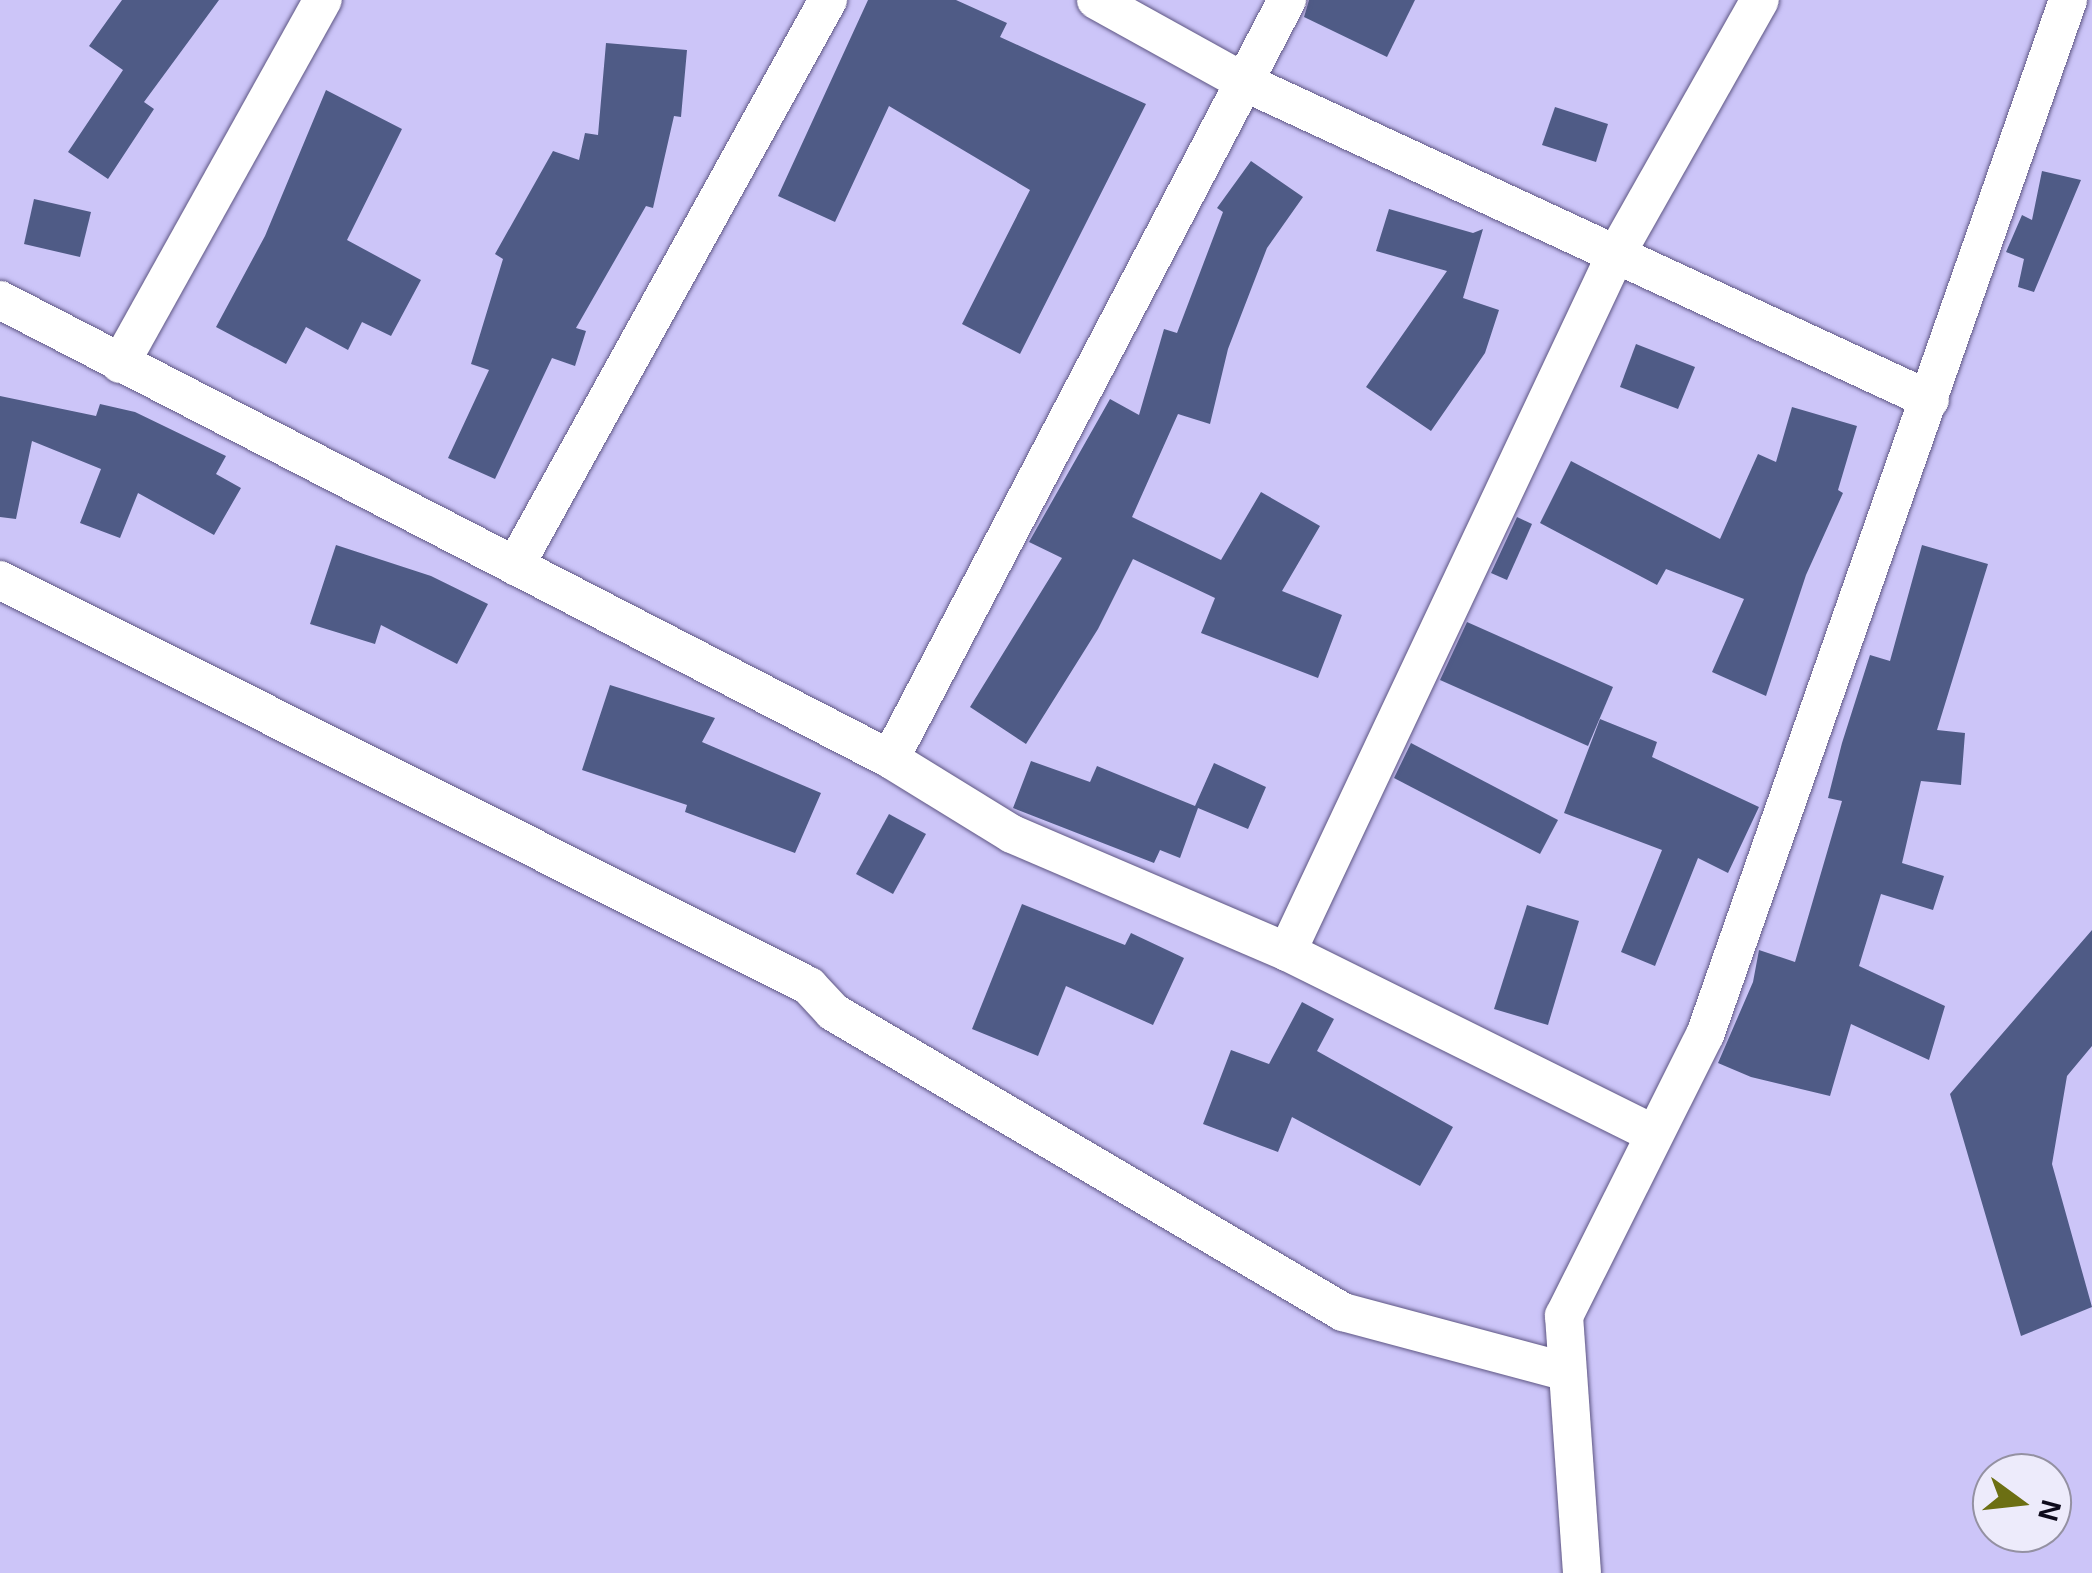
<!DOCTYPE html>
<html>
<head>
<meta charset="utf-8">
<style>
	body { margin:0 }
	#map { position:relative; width:2092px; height:1573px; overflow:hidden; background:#ccc5f8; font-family:Helvetica,sans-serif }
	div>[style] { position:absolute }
	.building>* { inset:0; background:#4f5b86 }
	.roads { filter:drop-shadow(0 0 2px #5e5683) drop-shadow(0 0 2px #5e5683) }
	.minor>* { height:38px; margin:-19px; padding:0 19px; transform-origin:19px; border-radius:19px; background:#fff }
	span { translate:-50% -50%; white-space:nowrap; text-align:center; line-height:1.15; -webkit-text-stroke:10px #edebfb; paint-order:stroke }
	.north { position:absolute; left:1972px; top:1453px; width:100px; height:100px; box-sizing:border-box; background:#edebfb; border:2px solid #9491a2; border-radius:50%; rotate:105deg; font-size:28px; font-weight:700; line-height:40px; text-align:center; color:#0e0b1c }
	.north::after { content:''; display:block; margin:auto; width:35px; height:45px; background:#6c6f13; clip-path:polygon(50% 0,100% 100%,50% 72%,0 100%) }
</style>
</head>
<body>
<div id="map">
	<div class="building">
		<i style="clip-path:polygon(122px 0,219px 0,144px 102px,154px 109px,108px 179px,68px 152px,123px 70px,89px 46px)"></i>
		<i style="clip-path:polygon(868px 0,956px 0,1007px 23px,1000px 37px,1146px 104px,1020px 354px,962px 324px,1030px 190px,889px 106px,835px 222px,778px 196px)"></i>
		<i style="clip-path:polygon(1309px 0,1415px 0,1387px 57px,1304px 17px)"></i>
		<i style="clip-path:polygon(606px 43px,687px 50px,681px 117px,674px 116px,653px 208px,646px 206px,576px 328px,586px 331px,575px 366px,552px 358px,495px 479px,448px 458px,489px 370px,471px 364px,503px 259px,495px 254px,553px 151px,579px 160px,585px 133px,598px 135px)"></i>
		<i style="clip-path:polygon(326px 90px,402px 129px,347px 240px,421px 280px,391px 336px,362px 322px,348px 350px,306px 327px,286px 364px,216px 327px,265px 236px)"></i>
		<i style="clip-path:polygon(1555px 107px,1608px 124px,1596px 162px,1542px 145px)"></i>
		<i style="clip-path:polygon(1251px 161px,1303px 197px,1267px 248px,1228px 349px,1210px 424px,1178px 414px,1132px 517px,1221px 560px,1261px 492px,1320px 526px,1282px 591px,1342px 615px,1318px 678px,1201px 633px,1215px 598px,1133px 559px,1098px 629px,1026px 744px,970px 707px,1062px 558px,1029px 542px,1110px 399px,1139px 415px,1164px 329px,1177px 333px,1223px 212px,1217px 208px)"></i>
		<i style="clip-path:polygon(2042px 171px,2081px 180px,2034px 292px,2018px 287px,2024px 259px,2006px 252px,2022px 215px,2032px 220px)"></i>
		<i style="clip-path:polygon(34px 199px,91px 212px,80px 257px,24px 244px)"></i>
		<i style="clip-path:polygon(1389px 209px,1473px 233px,1483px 229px,1463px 298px,1499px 310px,1485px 353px,1431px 431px,1366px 387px,1447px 271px,1376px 251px)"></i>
		<i style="clip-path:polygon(1636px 344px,1695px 367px,1678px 409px,1620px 387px)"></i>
		<i style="clip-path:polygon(0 396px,96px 416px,100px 404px,135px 412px,226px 456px,216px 474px,241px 488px,214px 535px,138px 493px,120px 538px,80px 523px,101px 469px,32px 441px,16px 519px,0 517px)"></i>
		<i style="clip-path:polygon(1792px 407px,1857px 426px,1838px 490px,1843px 493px,1806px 575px,1766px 696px,1712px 672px,1744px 599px,1666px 569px,1657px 585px,1540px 523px,1571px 461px,1720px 539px,1758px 454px,1776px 462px)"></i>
		<i style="clip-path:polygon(1517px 517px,1532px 524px,1507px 580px,1491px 573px)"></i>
		<i style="clip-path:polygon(336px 545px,431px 576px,488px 604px,457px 664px,381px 625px,375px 644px,310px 624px)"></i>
		<i style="clip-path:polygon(1922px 545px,1988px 564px,1937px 730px,1965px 733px,1961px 785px,1921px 781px,1902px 863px,1944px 876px,1933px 910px,1881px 894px,1859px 966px,1945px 1006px,1929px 1060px,1851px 1024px,1830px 1096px,1751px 1077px,1718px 1063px,1753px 982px,1759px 950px,1795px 962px,1842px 801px,1828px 798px,1842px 743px,1870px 655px,1890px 661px)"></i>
		<i style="clip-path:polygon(1467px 622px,1613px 687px,1588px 746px,1440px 680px)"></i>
		<i style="clip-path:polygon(610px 685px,715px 718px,702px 742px,821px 793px,795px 853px,685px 812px,687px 805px,582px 770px)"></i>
		<i style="clip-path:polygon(1600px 719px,1657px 742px,1652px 757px,1759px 807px,1728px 873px,1698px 858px,1655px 966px,1621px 952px,1662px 850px,1564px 813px)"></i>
		<i style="clip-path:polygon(1411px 743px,1558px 820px,1540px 854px,1394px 778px)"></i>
		<i style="clip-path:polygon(1031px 761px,1090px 782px,1097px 766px,1195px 806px,1214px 763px,1266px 787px,1248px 829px,1198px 808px,1180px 858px,1160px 850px,1154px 863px,1013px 808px)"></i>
		<i style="clip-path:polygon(889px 814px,926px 834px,893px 894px,856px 874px)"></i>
		<i style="clip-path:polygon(1022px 904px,1125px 945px,1131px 933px,1184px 958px,1153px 1025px,1066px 986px,1038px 1056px,972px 1029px)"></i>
		<i style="clip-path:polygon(1527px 905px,1579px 921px,1548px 1025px,1494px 1009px)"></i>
		<i style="clip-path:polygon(2092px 930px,2092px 1046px,2067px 1076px,2052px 1164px,2092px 1307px,2021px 1336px,1950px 1094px)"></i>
		<i style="clip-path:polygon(1302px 1002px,1334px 1019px,1317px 1051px,1453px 1127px,1420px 1186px,1292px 1117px,1278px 1152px,1203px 1124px,1231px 1050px,1269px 1064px)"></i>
	</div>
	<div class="roads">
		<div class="minor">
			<i style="left:1096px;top:0;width:169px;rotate:29deg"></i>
			<i style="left:1244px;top:82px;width:756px;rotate:24.87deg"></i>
			<i style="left:0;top:300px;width:1001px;rotate:27.28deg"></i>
			<i style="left:890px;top:759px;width:143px;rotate:31.6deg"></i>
			<i style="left:1012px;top:834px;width:299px;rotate:23.2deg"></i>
			<i style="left:120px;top:364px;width:417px;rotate:-60.9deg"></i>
			<i style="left:515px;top:566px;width:647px;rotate:-61.06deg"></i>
			<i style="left:0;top:580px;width:905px;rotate:26.65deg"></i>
			<i style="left:809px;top:986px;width:35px;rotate:47deg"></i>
			<i style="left:833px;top:1012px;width:592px;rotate:30.47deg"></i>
			<i style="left:1343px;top:1312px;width:232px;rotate:15deg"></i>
			<i style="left:890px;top:759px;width:857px;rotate:-62.39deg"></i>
			<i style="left:1654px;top:1134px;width:410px;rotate:-153.6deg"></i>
			<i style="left:1287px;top:952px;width:769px;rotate:-64.77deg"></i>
			<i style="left:1615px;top:256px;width:294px;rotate:-60.5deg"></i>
			<i style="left:1582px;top:1573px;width:258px;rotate:-94deg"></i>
			<i style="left:1564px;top:1316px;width:314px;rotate:-63.4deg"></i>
			<i style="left:1705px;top:1035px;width:1097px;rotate:-70.67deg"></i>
		</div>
	</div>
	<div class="north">N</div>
</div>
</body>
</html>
